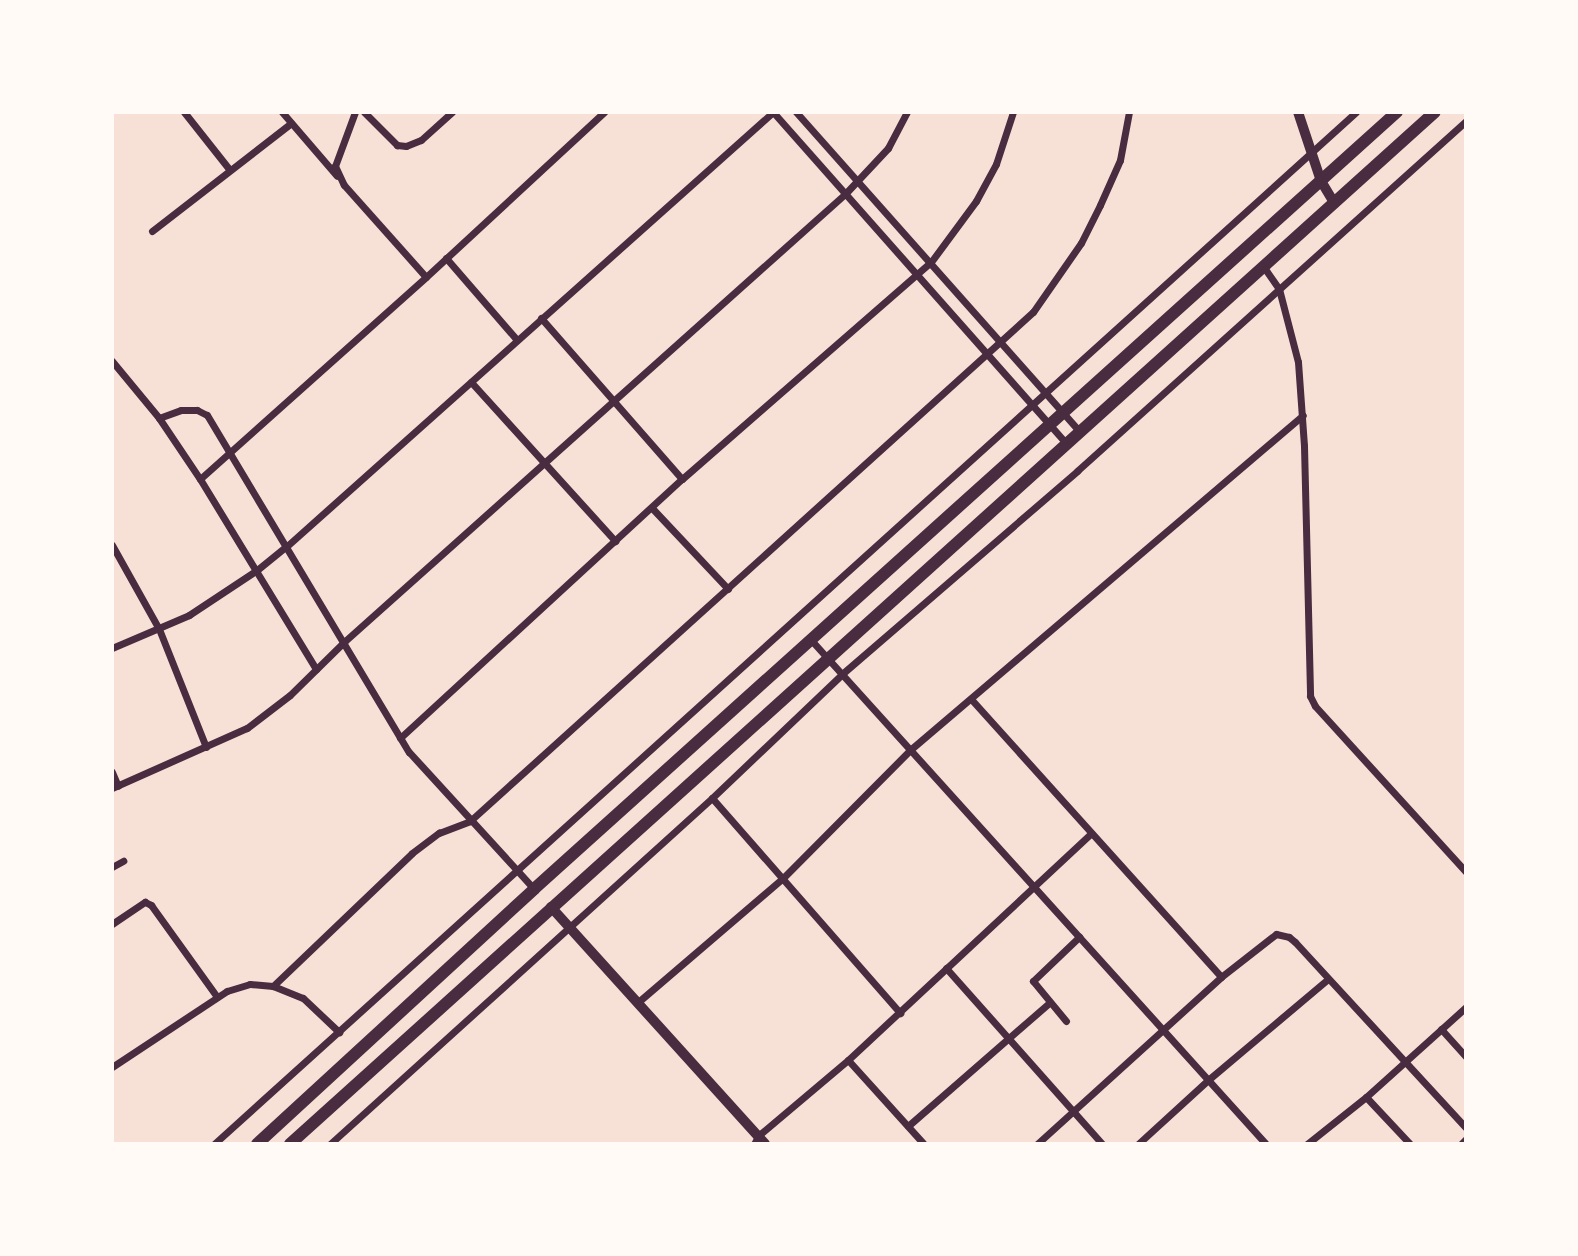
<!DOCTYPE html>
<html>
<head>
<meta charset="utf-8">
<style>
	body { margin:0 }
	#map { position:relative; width:1578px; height:1256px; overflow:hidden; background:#f7e1d7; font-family:Jost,sans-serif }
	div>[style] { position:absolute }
	.minor>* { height:7px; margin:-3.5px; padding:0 3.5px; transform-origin:3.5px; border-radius:3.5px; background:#4a2c40 }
	.tertiary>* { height:10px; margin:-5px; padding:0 5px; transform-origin:5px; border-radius:5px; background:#4a2c40 }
	.primary>* { height:12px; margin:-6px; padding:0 6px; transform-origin:6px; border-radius:6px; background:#4a2c40 }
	span { translate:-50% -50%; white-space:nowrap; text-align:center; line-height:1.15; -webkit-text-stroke:5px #fffaf5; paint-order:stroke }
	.frame { position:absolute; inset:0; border:114px solid #fffaf5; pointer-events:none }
</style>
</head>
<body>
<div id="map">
	<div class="minor">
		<i style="left:184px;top:112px;width:73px;rotate:51.7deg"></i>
		<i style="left:282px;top:112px;width:84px;rotate:49.3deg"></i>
		<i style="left:355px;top:112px;width:58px;rotate:110.3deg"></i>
		<i style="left:335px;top:166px;width:21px;rotate:65deg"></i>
		<i style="left:344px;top:185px;width:123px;rotate:48.3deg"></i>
		<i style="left:364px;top:112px;width:47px;rotate:45deg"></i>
		<i style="left:397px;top:145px;width:9px;rotate:6deg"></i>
		<i style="left:406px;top:146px;width:16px;rotate:-22deg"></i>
		<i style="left:421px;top:140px;width:42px;rotate:-42.1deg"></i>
		<i style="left:773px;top:112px;width:442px;rotate:48.5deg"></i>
		<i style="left:796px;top:112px;width:426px;rotate:48.4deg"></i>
		<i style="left:152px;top:231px;width:176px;rotate:-37.8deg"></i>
		<i style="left:446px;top:258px;width:108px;rotate:49.1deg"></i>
		<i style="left:1263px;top:266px;width:28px;rotate:55deg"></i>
		<i style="left:1279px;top:289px;width:75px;rotate:75.4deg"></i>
		<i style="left:1298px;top:362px;width:84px;rotate:85.9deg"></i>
		<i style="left:1304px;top:446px;width:250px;rotate:88.6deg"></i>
		<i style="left:1310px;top:696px;width:11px;rotate:63deg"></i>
		<i style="left:1315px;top:706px;width:224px;rotate:47.7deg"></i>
		<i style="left:541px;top:318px;width:214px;rotate:48.8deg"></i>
		<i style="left:112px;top:361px;width:74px;rotate:50.5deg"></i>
		<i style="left:159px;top:418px;width:73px;rotate:56.1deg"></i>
		<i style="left:200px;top:479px;width:223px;rotate:58.6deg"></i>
		<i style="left:471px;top:382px;width:215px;rotate:47.8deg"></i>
		<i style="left:159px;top:418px;width:23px;rotate:-20deg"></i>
		<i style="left:181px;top:410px;width:16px"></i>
		<i style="left:197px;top:410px;width:11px;rotate:27deg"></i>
		<i style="left:207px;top:415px;width:393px;rotate:59.1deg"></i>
		<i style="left:409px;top:752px;width:185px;rotate:47.6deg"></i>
		<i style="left:200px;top:479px;width:303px;rotate:-41.8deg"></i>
		<i style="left:426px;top:277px;width:243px;rotate:-42.8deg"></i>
		<i style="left:652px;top:508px;width:111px;rotate:46.8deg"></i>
		<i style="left:112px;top:545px;width:96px;rotate:60.8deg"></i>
		<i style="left:159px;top:629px;width:127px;rotate:68.3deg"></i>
		<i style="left:812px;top:641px;width:678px;rotate:47.93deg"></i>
		<i style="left:112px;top:648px;width:84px;rotate:-23.2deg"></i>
		<i style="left:189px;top:615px;width:82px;rotate:-33.5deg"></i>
		<i style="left:257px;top:570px;width:38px;rotate:-39deg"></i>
		<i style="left:287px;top:546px;width:652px;rotate:-41.76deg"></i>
		<i style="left:971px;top:699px;width:374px;rotate:48deg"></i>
		<i style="left:400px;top:738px;width:383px;rotate:-42.6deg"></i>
		<i style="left:682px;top:479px;width:330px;rotate:-41.1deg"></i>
		<i style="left:931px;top:262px;width:76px;rotate:-53.6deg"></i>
		<i style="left:976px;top:201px;width:42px;rotate:-61.6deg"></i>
		<i style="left:996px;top:164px;width:55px;rotate:-71.9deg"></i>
		<i style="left:112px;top:772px;width:15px;rotate:67deg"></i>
		<i style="left:112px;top:788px;width:148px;rotate:-24deg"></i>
		<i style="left:247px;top:728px;width:54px;rotate:-37.5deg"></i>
		<i style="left:290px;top:695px;width:77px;rotate:-44.5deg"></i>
		<i style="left:345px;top:641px;width:671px;rotate:-41.8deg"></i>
		<i style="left:845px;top:194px;width:63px;rotate:-46.9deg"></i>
		<i style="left:888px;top:148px;width:41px;rotate:-62.2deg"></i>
		<i style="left:712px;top:798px;width:286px;rotate:48.8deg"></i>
		<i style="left:112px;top:867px;width:13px;rotate:-29deg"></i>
		<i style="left:112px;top:924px;width:40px;rotate:-34deg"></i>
		<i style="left:145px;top:902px;width:7px;rotate:27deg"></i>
		<i style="left:151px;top:905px;width:113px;rotate:54.3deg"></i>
		<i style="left:946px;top:968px;width:235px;rotate:48.4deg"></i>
		<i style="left:273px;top:986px;width:192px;rotate:-43.7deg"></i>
		<i style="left:412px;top:853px;width:34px;rotate:-37deg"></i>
		<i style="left:439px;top:833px;width:33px;rotate:-21deg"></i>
		<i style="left:470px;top:821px;width:759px;rotate:-42.12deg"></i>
		<i style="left:1033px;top:312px;width:84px;rotate:-55.2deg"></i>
		<i style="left:1081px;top:243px;width:42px;rotate:-63.4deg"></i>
		<i style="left:1100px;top:205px;width:49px;rotate:-66deg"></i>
		<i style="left:1120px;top:160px;width:49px;rotate:-79.4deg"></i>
		<i style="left:637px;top:1003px;width:192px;rotate:-40.6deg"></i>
		<i style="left:783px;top:878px;width:180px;rotate:-45.2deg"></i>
		<i style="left:910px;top:750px;width:516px;rotate:-40.44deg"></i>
		<i style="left:1066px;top:1021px;width:52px;rotate:-129.5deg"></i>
		<i style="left:1033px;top:981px;width:64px;rotate:-43.7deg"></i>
		<i style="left:1441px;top:1029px;width:38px;rotate:48deg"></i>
		<i style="left:848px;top:1060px;width:113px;rotate:47.9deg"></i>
		<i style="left:112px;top:1067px;width:138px;rotate:-33.5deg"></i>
		<i style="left:227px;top:991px;width:24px;rotate:-17deg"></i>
		<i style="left:250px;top:984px;width:23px;rotate:5deg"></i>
		<i style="left:273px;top:986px;width:32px;rotate:22deg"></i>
		<i style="left:303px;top:998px;width:50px;rotate:43.4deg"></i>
		<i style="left:1366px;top:1097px;width:64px;rotate:46.9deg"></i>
		<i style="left:908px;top:1126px;width:187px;rotate:-41.1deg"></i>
		<i style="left:214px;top:1144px;width:1539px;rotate:-42.1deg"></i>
		<i style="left:330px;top:1144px;width:515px;rotate:-42.17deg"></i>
		<i style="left:712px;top:798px;width:180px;rotate:-43.6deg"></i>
		<i style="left:842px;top:674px;width:311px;rotate:-40.8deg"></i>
		<i style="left:1077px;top:471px;width:523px;rotate:-41.98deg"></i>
		<i style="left:754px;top:1144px;width:9px;rotate:-63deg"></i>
		<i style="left:758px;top:1136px;width:118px;rotate:-40.2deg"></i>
		<i style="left:848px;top:1060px;width:331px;rotate:-43deg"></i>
		<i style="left:1037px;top:1144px;width:248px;rotate:-42.2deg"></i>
		<i style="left:1221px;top:977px;width:70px;rotate:-38deg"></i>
		<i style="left:1276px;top:934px;width:13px;rotate:13deg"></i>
		<i style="left:1289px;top:937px;width:8px;rotate:40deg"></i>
		<i style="left:1295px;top:942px;width:253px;rotate:47.4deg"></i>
		<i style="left:1138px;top:1144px;width:95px;rotate:-42.4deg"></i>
		<i style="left:1208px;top:1080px;width:157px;rotate:-40.1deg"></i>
		<i style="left:1307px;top:1144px;width:75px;rotate:-38.5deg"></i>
		<i style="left:1366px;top:1097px;width:135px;rotate:-42deg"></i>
		<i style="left:1461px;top:1144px;width:7px;rotate:-45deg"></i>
	</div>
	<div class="tertiary">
		<i style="left:1298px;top:112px;width:73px;rotate:71.6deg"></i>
		<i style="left:1321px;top:181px;width:26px;rotate:59deg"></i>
		<i style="left:551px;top:907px;width:319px;rotate:47.9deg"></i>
	</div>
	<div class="primary">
		<i style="left:257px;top:1144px;width:377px;rotate:-42.6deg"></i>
		<i style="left:534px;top:889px;width:1161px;rotate:-42deg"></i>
		<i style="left:290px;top:1144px;width:1541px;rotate:-42.03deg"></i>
	</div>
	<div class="frame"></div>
</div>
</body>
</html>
